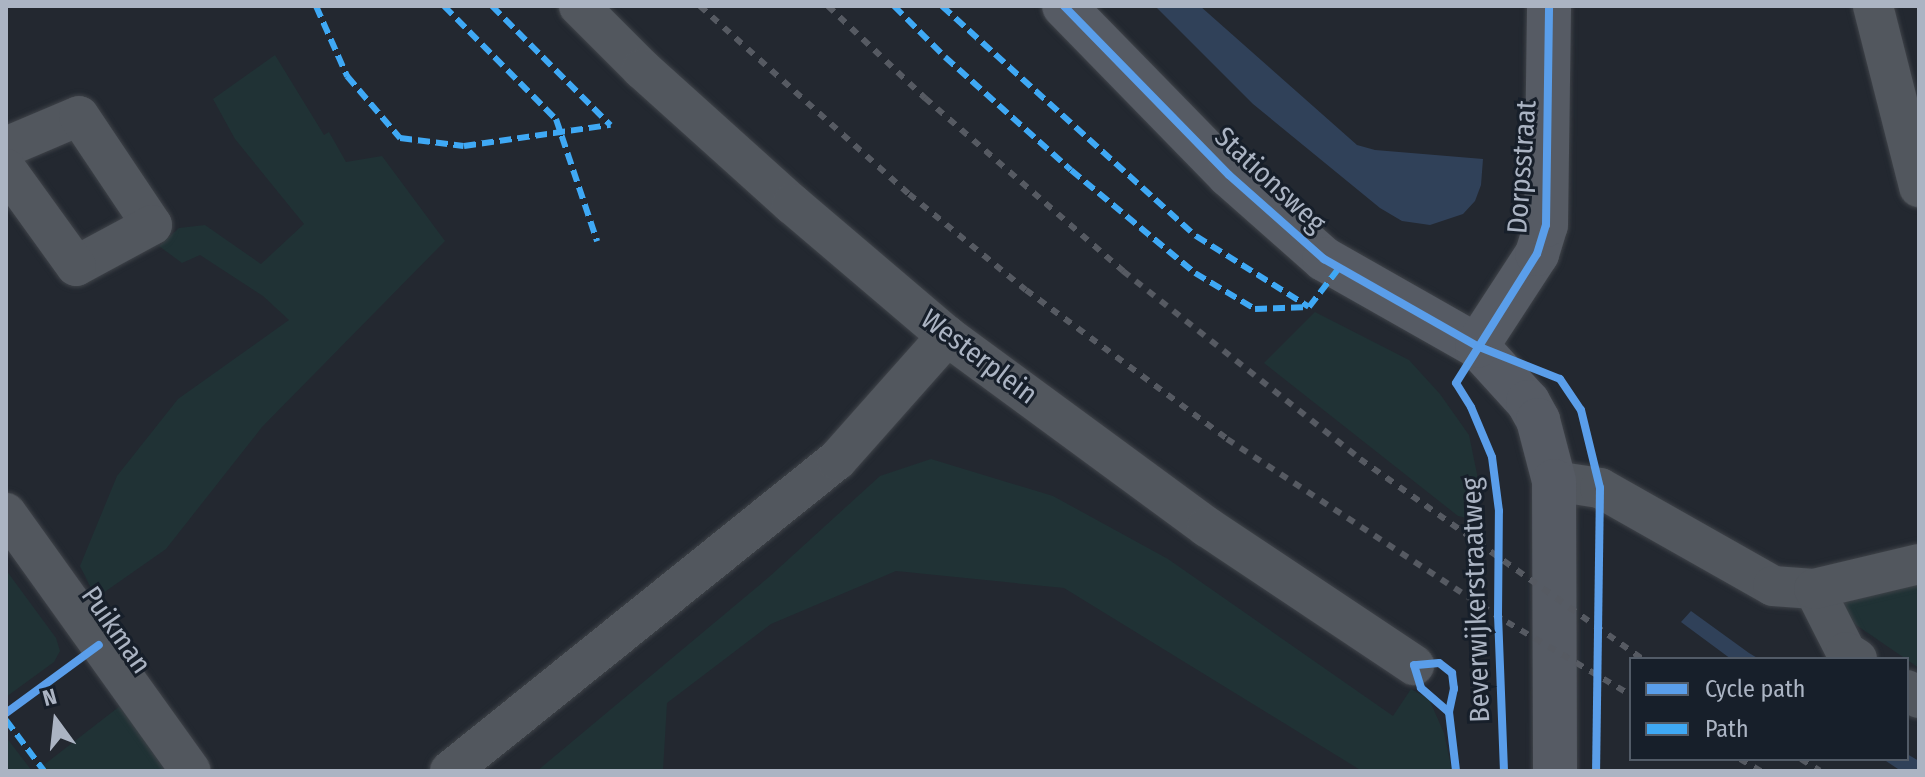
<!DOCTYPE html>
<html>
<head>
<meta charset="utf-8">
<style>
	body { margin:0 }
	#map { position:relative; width:1925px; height:777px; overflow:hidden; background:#232830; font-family:"Fira Sans Condensed",sans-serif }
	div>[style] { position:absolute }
	.green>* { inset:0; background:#203235 }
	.water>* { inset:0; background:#304159 }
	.roads { filter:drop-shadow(0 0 2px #3f4349) drop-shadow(0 0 2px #3f4349) }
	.street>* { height:40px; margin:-20px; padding:0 20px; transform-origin:20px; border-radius:20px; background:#52575e }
	.secondary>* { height:44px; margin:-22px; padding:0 22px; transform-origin:22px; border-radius:22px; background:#565b64 }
	.rail>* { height:6px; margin-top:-3px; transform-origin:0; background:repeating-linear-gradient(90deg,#565a62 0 8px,transparent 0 16px) }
	.quiet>* { height:6px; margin-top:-3px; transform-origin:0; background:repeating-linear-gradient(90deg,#3fa9f5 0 12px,transparent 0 18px) }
	.cycleway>* { height:8px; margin:-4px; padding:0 4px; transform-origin:4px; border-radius:4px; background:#5a9eea }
	span { translate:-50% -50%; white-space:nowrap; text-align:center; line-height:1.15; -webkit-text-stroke:6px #171f2a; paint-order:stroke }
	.street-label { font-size:28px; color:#abb4c3 }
	.frame { position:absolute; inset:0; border:8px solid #abb4c3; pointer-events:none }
	.legend { position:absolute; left:1629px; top:657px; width:280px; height:104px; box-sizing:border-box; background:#171f2a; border:2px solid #525b67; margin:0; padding:10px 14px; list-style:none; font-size:24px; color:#abb4c3 }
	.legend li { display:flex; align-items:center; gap:16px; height:40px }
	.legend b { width:40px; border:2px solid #525b67 }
	.north { position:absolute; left:16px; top:681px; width:80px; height:80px; -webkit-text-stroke:6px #171f2a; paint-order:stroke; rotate:345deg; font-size:22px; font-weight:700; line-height:32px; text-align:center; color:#abb4c3 }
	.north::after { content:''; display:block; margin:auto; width:28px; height:36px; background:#abb4c3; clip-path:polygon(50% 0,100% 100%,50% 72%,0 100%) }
</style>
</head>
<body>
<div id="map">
	<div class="green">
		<i style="clip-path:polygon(275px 55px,324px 135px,329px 132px,346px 162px,382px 156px,445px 241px,262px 427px,166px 549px,96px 598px,80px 566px,117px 476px,178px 399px,289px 320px,263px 296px,200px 255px,182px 263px,159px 246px,179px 228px,205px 225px,261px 264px,304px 224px,235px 139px,213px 99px)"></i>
		<i style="clip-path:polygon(1315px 312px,1409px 360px,1440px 394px,1469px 435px,1477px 474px,1477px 520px,1458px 516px,1264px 363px)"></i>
		<i style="clip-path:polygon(931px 459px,1053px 496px,1168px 559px,1393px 716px,1411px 689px,1429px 699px,1444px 733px,1452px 771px,1362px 771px,1064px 588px,896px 571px,771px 624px,667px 703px,663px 771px,537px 771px,769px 577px,880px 476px)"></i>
		<i style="clip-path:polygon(6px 570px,56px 638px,60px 651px,54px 662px,6px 697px)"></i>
		<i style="clip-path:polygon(1919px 578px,1919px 668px,1843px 616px,1840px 606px,1852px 596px)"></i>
		<i style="clip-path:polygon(120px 706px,166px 771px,36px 771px)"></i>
		<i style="clip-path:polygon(6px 737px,32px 771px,6px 771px)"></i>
	</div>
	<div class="water">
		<i style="clip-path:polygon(1155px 6px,1200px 6px,1357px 145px,1375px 150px,1483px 159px,1481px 185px,1475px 201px,1463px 214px,1430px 225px,1402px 221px,1380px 208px,1253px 104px)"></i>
		<i style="clip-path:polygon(1691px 611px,1749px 653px,1759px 659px,1731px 659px,1681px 622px)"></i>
		<i style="clip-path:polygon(1907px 754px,1919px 761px,1919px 771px,1901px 771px,1883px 759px,1907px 759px)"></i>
	</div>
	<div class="roads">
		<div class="street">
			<i style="left:579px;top:6px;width:89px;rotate:45deg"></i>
			<i style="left:642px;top:69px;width:202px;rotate:42deg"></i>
			<i style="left:792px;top:204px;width:204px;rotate:40.4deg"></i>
			<i style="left:947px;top:336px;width:323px;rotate:36.3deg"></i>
			<i style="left:1207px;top:527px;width:249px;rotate:33.7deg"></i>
			<i style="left:1873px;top:6px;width:187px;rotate:75.7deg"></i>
			<i style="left:6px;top:147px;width:79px;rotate:-23deg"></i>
			<i style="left:79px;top:116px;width:131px;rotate:56.2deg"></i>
			<i style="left:152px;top:225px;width:86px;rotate:151.7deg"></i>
			<i style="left:76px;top:266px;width:120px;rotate:-125.8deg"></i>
			<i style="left:1554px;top:481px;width:47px;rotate:8.7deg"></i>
			<i style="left:1600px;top:488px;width:199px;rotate:29.5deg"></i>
			<i style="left:1773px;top:586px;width:41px;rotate:4.2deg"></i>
			<i style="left:1814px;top:589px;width:71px;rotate:63.1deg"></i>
			<i style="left:1846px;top:652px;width:13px;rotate:32deg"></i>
			<i style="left:6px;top:513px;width:317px;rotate:54.4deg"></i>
			<i style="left:1814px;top:589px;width:108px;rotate:-13.4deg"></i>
			<i style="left:1907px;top:690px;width:14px;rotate:34deg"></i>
			<i style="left:450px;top:771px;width:496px;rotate:-38.8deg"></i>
			<i style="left:837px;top:460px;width:166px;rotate:-48.4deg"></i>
		</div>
		<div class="secondary">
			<i style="left:1064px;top:6px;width:236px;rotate:45.7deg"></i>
			<i style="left:1229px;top:175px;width:127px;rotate:41.5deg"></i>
			<i style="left:1324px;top:259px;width:176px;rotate:29.6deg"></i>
			<i style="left:1477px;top:346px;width:76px;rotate:47.7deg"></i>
			<i style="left:1528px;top:402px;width:21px;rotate:61deg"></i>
			<i style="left:1538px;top:420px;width:63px;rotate:75.3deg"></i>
			<i style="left:1554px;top:481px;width:290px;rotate:89.8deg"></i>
			<i style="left:1477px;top:346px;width:110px;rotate:-56.9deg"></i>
			<i style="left:1537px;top:254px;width:30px;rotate:-73deg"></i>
			<i style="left:1546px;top:225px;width:219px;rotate:-89.2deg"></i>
		</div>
	</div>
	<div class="rail">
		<i style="left:700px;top:6px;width:281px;rotate:42deg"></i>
		<i style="left:909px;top:194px;width:151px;rotate:39.4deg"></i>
		<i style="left:1026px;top:290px;width:250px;rotate:36.5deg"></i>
		<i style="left:1227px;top:439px;width:334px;rotate:33.2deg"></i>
		<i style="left:1507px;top:622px;width:144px;rotate:30.5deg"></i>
		<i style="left:828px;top:6px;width:134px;rotate:43.5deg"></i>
		<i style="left:925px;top:98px;width:263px;rotate:41.1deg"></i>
		<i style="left:1123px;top:271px;width:303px;rotate:38.4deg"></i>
		<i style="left:1360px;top:459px;width:346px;rotate:35.3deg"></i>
		<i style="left:1740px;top:759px;width:24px;rotate:30deg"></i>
		<i style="left:1801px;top:759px;width:22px;rotate:32deg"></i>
	</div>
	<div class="quiet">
		<i style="left:316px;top:6px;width:77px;rotate:66.1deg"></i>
		<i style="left:347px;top:76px;width:82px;rotate:49.5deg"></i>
		<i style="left:400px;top:138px;width:64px;rotate:7.1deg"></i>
		<i style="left:464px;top:146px;width:148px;rotate:-8.2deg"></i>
		<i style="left:444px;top:6px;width:159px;rotate:45.3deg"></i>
		<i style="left:556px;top:119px;width:129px;rotate:71.4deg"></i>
		<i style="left:492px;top:6px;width:168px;rotate:45.2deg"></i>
		<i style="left:894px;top:6px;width:72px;rotate:45deg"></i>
		<i style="left:945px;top:57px;width:169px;rotate:41.9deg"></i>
		<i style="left:1071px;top:170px;width:161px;rotate:39.7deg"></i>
		<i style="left:1195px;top:273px;width:70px;rotate:31deg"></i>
		<i style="left:1255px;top:309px;width:54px;rotate:-2.1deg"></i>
		<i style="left:942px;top:6px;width:343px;rotate:42.2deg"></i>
		<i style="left:1196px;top:236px;width:133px;rotate:32.1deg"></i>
		<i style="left:1309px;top:307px;width:49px;rotate:-52.4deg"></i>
		<i style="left:6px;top:720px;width:64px;rotate:53.3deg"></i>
	</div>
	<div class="cycleway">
		<i style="left:1064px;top:6px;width:236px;rotate:45.7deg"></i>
		<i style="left:1229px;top:175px;width:127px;rotate:41.5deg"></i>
		<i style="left:1324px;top:259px;width:176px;rotate:29.6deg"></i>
		<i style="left:1477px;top:346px;width:89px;rotate:21.7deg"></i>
		<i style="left:1560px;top:379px;width:37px;rotate:56deg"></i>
		<i style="left:1581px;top:410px;width:80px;rotate:76.3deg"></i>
		<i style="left:1600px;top:488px;width:283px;rotate:90.8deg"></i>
		<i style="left:1449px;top:712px;width:24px;rotate:-78deg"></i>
		<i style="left:1454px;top:689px;width:16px;rotate:-97deg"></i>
		<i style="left:1452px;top:673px;width:16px;rotate:-142deg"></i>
		<i style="left:1439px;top:663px;width:25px;rotate:175deg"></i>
		<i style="left:1414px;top:665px;width:24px;rotate:73deg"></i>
		<i style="left:1421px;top:688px;width:37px;rotate:41deg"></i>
		<i style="left:1449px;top:712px;width:59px;rotate:83.2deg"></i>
		<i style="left:6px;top:713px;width:115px;rotate:-36.2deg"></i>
		<i style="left:1504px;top:771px;width:155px;rotate:-92.2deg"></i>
		<i style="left:1498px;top:616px;width:105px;rotate:-89.5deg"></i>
		<i style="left:1499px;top:511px;width:54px;rotate:-97.4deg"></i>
		<i style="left:1492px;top:457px;width:54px;rotate:-112.8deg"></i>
		<i style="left:1471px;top:407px;width:28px;rotate:-122deg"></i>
		<i style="left:1456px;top:383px;width:152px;rotate:-57.9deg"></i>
		<i style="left:1537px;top:254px;width:30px;rotate:-73deg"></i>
		<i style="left:1546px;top:225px;width:219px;rotate:-89.2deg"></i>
	</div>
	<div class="street-label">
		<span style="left:1522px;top:167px;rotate:-86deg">Dorpsstraat</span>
		<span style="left:1270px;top:180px;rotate:43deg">Stationsweg</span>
		<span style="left:979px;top:357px;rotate:37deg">Westerplein</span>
		<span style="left:1476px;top:600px;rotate:-92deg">Beverwijkerstraatweg</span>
		<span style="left:116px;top:630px;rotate:55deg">Puikman</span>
	</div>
	<div class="frame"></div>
	<ul class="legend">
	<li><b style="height:10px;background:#5a9eea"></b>Cycle path</li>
	<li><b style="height:10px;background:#3fa9f5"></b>Path</li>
	</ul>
	<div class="north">N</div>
</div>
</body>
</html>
